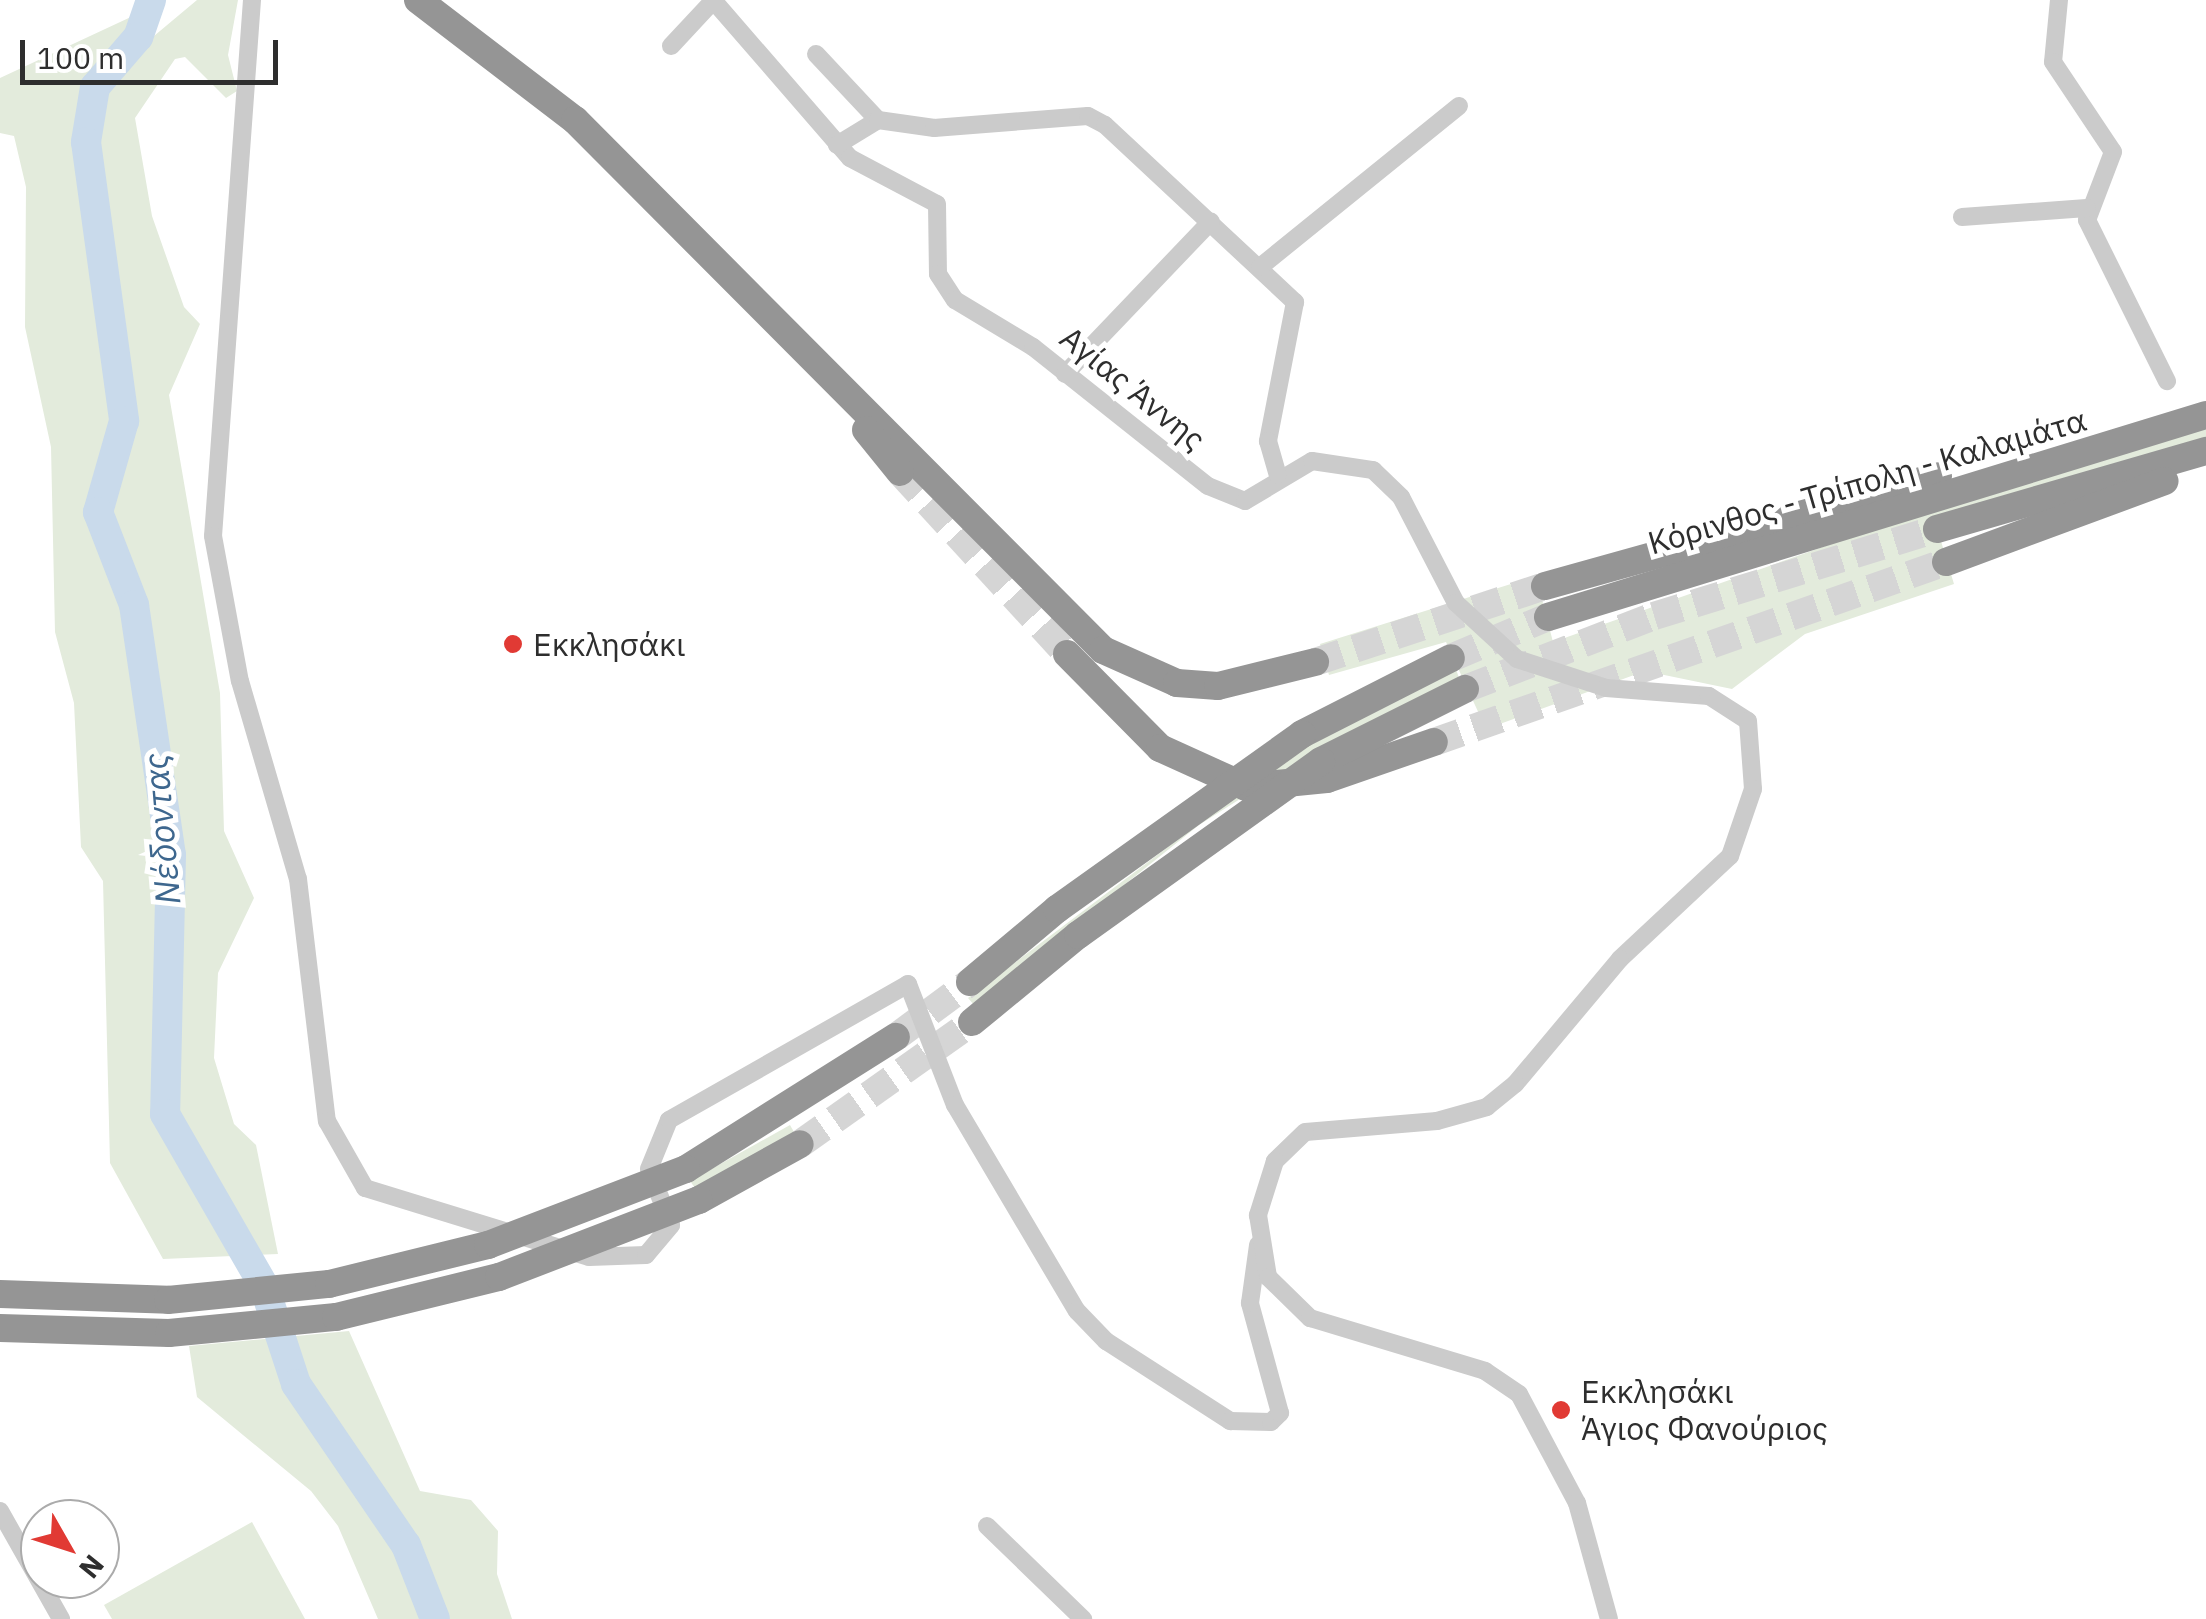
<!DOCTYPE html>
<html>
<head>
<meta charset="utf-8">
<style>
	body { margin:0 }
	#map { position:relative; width:2206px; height:1619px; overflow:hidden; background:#fff; font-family:"IBM Plex Sans",sans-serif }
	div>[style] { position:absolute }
	.green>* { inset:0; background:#e3ebdc }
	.river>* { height:30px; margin:-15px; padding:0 15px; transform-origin:15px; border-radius:15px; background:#c9daeb }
	.highway-tunnel>* { height:28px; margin-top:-14px; transform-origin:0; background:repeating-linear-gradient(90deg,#d5d5d5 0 28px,transparent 0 42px) }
	.minor>* { height:18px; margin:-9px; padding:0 9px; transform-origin:9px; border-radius:9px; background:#cbcbcb }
	.highway>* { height:28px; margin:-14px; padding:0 14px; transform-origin:14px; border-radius:14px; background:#959595 }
	.highway-bridge>* { height:28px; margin:-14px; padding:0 14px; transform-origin:14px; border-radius:14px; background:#959595 }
	.dots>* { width:28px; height:28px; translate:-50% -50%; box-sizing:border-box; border:5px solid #fff; border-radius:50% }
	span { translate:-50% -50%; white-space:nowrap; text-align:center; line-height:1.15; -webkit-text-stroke:10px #fff; paint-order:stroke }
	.street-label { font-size:32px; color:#2e2e2e }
	.poi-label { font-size:32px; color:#2e2e2e }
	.left { translate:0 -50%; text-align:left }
	.water-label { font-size:35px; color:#3e678e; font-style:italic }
	.north { position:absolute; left:20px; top:1499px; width:100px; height:100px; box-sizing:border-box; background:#fff; border:2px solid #ababab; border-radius:50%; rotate:129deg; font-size:28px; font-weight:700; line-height:40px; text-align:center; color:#2e2e2e }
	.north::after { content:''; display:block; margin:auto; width:35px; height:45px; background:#e13a34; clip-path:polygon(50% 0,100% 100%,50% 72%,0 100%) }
	.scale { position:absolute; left:20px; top:40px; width:258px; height:45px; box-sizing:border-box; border:5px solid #2e2e2e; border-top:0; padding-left:12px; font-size:30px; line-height:35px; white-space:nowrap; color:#2e2e2e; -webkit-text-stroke:8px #fff; paint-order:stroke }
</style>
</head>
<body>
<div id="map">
	<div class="green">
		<i style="clip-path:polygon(197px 0,238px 0,228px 55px,237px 91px,226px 98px,185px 57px,175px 59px,135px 118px,152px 216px,184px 307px,200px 324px,169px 395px,220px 693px,224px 831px,254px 898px,218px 973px,214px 1058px,234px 1124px,256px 1145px,278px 1254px,163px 1259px,110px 1163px,103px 881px,81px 847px,74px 703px,55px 632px,51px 447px,25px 327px,26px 187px,14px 136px,0 133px,0 78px,133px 16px,154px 36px)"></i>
		<i style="clip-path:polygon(2206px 428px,2206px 437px,2143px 458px,1934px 518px,1954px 584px,1805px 634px,1732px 689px,1645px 671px,1486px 729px,1446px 642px,1329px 675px,1320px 644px,1536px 576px,1553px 642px,1931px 509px)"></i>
		<i style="clip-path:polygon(1456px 669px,1459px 678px,1330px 742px,1199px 825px,974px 1005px,968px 998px,1287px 757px)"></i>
		<i style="clip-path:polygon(790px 1125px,794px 1132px,695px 1188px,690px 1181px)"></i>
		<i style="clip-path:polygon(349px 1331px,420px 1491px,471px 1500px,498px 1531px,497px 1574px,512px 1619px,378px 1619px,338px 1526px,311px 1491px,197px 1397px,189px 1346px)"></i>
		<i style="clip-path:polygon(252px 1522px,305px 1619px,112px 1619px,104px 1605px)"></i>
	</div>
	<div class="river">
		<i style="left:151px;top:0;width:39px;rotate:109deg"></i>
		<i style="left:138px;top:37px;width:66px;rotate:130.7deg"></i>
		<i style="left:95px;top:87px;width:56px;rotate:99.3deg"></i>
		<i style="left:86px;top:142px;width:282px;rotate:82.2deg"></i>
		<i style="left:124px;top:421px;width:95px;rotate:105.9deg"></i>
		<i style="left:98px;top:512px;width:100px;rotate:68.8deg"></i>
		<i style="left:134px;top:605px;width:253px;rotate:81.6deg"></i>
		<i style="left:171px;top:855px;width:259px;rotate:91.3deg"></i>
		<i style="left:165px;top:1114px;width:198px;rotate:60.1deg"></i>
		<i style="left:264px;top:1286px;width:103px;rotate:71.9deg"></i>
		<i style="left:296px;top:1384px;width:195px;rotate:55.7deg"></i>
		<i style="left:406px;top:1545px;width:79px;rotate:68.6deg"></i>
	</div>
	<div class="highway-tunnel">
		<i style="left:900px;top:472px;width:247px;rotate:47.5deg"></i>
		<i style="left:1451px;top:658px;width:105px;rotate:-22.9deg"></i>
		<i style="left:1315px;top:662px;width:242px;rotate:-18.3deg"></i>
		<i style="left:1465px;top:689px;width:203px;rotate:-21.1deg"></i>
		<i style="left:1654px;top:616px;width:296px;rotate:-17.1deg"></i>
		<i style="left:1434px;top:742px;width:543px;rotate:-19.37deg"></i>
		<i style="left:896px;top:1037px;width:92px;rotate:-36.6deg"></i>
		<i style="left:800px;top:1144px;width:211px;rotate:-35.3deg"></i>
	</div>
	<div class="minor">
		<i style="left:252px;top:0;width:537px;rotate:94.16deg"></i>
		<i style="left:213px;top:536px;width:147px;rotate:79.5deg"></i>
		<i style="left:240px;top:681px;width:206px;rotate:73.7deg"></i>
		<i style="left:298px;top:879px;width:244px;rotate:83.2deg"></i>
		<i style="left:327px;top:1121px;width:77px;rotate:60.4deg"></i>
		<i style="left:365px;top:1188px;width:234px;rotate:17.1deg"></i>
		<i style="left:589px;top:1257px;width:57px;rotate:-2deg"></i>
		<i style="left:646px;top:1255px;width:39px;rotate:-50deg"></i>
		<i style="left:671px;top:1225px;width:60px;rotate:-111.4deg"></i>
		<i style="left:649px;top:1169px;width:53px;rotate:-67.8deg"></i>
		<i style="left:669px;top:1120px;width:275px;rotate:-29.6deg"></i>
		<i style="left:908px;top:984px;width:130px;rotate:68.8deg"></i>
		<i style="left:955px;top:1105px;width:239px;rotate:59.4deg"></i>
		<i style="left:1077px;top:1311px;width:42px;rotate:46deg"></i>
		<i style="left:1106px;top:1341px;width:148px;rotate:32.8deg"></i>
		<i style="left:1230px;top:1421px;width:41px;rotate:1.4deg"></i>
		<i style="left:1271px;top:1422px;width:13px;rotate:-45deg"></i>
		<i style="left:1280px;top:1413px;width:114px;rotate:-105.3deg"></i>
		<i style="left:1250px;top:1303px;width:59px;rotate:-82.1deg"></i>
		<i style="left:713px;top:0;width:209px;rotate:49.1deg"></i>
		<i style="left:850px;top:158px;width:98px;rotate:27.9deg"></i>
		<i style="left:937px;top:204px;width:70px;rotate:89.2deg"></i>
		<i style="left:938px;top:274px;width:31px;rotate:57deg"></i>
		<i style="left:955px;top:300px;width:91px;rotate:31.1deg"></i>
		<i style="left:1033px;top:347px;width:223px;rotate:38.5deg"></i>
		<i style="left:1208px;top:486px;width:40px;rotate:22deg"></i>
		<i style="left:1245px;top:501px;width:78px;rotate:-30.8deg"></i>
		<i style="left:1312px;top:461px;width:62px;rotate:8.4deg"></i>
		<i style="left:1373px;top:470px;width:39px;rotate:44deg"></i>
		<i style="left:1401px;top:497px;width:119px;rotate:62.6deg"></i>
		<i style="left:1456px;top:603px;width:83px;rotate:42.6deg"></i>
		<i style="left:1517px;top:659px;width:94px;rotate:18deg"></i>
		<i style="left:1606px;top:688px;width:103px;rotate:4.4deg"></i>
		<i style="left:1709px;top:696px;width:46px;rotate:32.7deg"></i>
		<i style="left:1748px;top:721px;width:68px;rotate:85.8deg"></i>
		<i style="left:1753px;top:789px;width:71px;rotate:108.9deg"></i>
		<i style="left:1730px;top:856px;width:151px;rotate:136.9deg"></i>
		<i style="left:1620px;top:959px;width:163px;rotate:130deg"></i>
		<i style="left:1515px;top:1084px;width:36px;rotate:141deg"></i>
		<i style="left:1487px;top:1107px;width:52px;rotate:164.4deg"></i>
		<i style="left:1437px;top:1121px;width:132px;rotate:175.2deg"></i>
		<i style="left:1305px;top:1132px;width:42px;rotate:136deg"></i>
		<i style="left:1275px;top:1161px;width:57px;rotate:107.5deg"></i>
		<i style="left:1258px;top:1215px;width:63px;rotate:80.8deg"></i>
		<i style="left:1268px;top:1277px;width:59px;rotate:44.3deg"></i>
		<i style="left:1310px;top:1318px;width:183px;rotate:16.8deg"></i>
		<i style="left:1485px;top:1371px;width:41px;rotate:34.1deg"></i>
		<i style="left:1519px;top:1394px;width:123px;rotate:62deg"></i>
		<i style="left:1577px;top:1503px;width:120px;rotate:74.6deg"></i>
		<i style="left:2059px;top:0;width:62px;rotate:95.5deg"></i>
		<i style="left:2053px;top:62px;width:108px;rotate:56.3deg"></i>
		<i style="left:2113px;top:152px;width:73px;rotate:110.9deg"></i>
		<i style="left:2087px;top:220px;width:180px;rotate:63.6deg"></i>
		<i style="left:671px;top:46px;width:62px;rotate:-47deg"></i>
		<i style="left:816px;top:54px;width:91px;rotate:46.8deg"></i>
		<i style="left:837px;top:145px;width:48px;rotate:-31.4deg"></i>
		<i style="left:878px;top:120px;width:57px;rotate:8.1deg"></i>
		<i style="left:934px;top:128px;width:154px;rotate:-4.5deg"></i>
		<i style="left:1088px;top:116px;width:19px;rotate:28deg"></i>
		<i style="left:1105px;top:125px;width:260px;rotate:43deg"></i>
		<i style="left:1295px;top:302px;width:142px;rotate:101deg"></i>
		<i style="left:1268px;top:441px;width:35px;rotate:74deg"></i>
		<i style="left:1962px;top:217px;width:125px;rotate:-4.1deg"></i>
		<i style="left:1260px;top:267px;width:256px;rotate:-39deg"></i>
		<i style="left:1065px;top:374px;width:211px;rotate:-46.3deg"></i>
		<i style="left:0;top:1511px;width:124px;rotate:60.5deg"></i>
		<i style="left:987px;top:1526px;width:134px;rotate:44.1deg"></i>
	</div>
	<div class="highway">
		<i style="left:418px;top:0;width:198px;rotate:37.4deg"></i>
		<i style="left:575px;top:120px;width:748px;rotate:45.11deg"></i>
		<i style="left:1103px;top:650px;width:81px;rotate:24deg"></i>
		<i style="left:1177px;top:683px;width:41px;rotate:4.2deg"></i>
		<i style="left:1218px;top:686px;width:100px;rotate:-13.9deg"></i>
		<i style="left:866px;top:430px;width:54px;rotate:51deg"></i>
		<i style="left:1937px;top:529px;width:280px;rotate:-16.2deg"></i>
		<i style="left:1946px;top:562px;width:233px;rotate:-20.3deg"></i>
		<i style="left:1545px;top:586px;width:408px;rotate:-15.6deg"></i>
		<i style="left:1548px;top:617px;width:688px;rotate:-17.07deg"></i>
		<i style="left:1067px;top:654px;width:132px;rotate:45.3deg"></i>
		<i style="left:1160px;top:748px;width:94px;rotate:24.4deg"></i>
		<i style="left:1246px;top:787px;width:81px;rotate:-5.6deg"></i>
		<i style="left:1327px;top:779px;width:113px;rotate:-19.1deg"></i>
		<i style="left:1302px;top:734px;width:167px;rotate:-27deg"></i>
		<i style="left:1321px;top:761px;width:161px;rotate:-26.6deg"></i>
		<i style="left:970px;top:982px;width:114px;rotate:-40deg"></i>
		<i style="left:972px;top:1022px;width:137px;rotate:-39.4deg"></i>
		<i style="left:686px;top:1169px;width:248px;rotate:-32.2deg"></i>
		<i style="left:699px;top:1200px;width:115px;rotate:-29deg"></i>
	</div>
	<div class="highway-bridge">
		<i style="left:1057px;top:909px;width:301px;rotate:-35.5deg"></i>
		<i style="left:1078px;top:935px;width:299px;rotate:-35.6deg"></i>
		<i style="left:0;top:1294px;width:168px;rotate:2deg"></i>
		<i style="left:168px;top:1300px;width:162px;rotate:-5.7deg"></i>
		<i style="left:329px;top:1284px;width:164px;rotate:-13.8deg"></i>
		<i style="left:488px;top:1245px;width:212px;rotate:-21deg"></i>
		<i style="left:0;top:1328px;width:169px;rotate:1.7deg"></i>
		<i style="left:169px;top:1333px;width:168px;rotate:-5.5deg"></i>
		<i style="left:336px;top:1317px;width:168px;rotate:-13.8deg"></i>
		<i style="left:499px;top:1277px;width:214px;rotate:-21.1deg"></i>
	</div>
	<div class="dots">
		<i style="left:513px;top:644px;background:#e13a34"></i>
		<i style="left:1561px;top:1410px;background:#e13a34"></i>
	</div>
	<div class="street-label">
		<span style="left:1133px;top:388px;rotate:39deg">Αγίας Άννης</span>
		<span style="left:1867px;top:481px;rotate:-16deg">Κόρινθος - Τρίπολη - Καλαμάτα</span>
	</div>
	<div class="poi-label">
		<span class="left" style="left:533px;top:644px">Εκκλησάκι</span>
		<span class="left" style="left:1581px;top:1410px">Εκκλησάκι<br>Άγιος Φανούριος</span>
	</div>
	<div class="water-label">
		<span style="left:161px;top:829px;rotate:-95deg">Νέδoντας</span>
	</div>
	<div class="north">N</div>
	<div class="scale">100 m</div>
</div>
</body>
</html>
